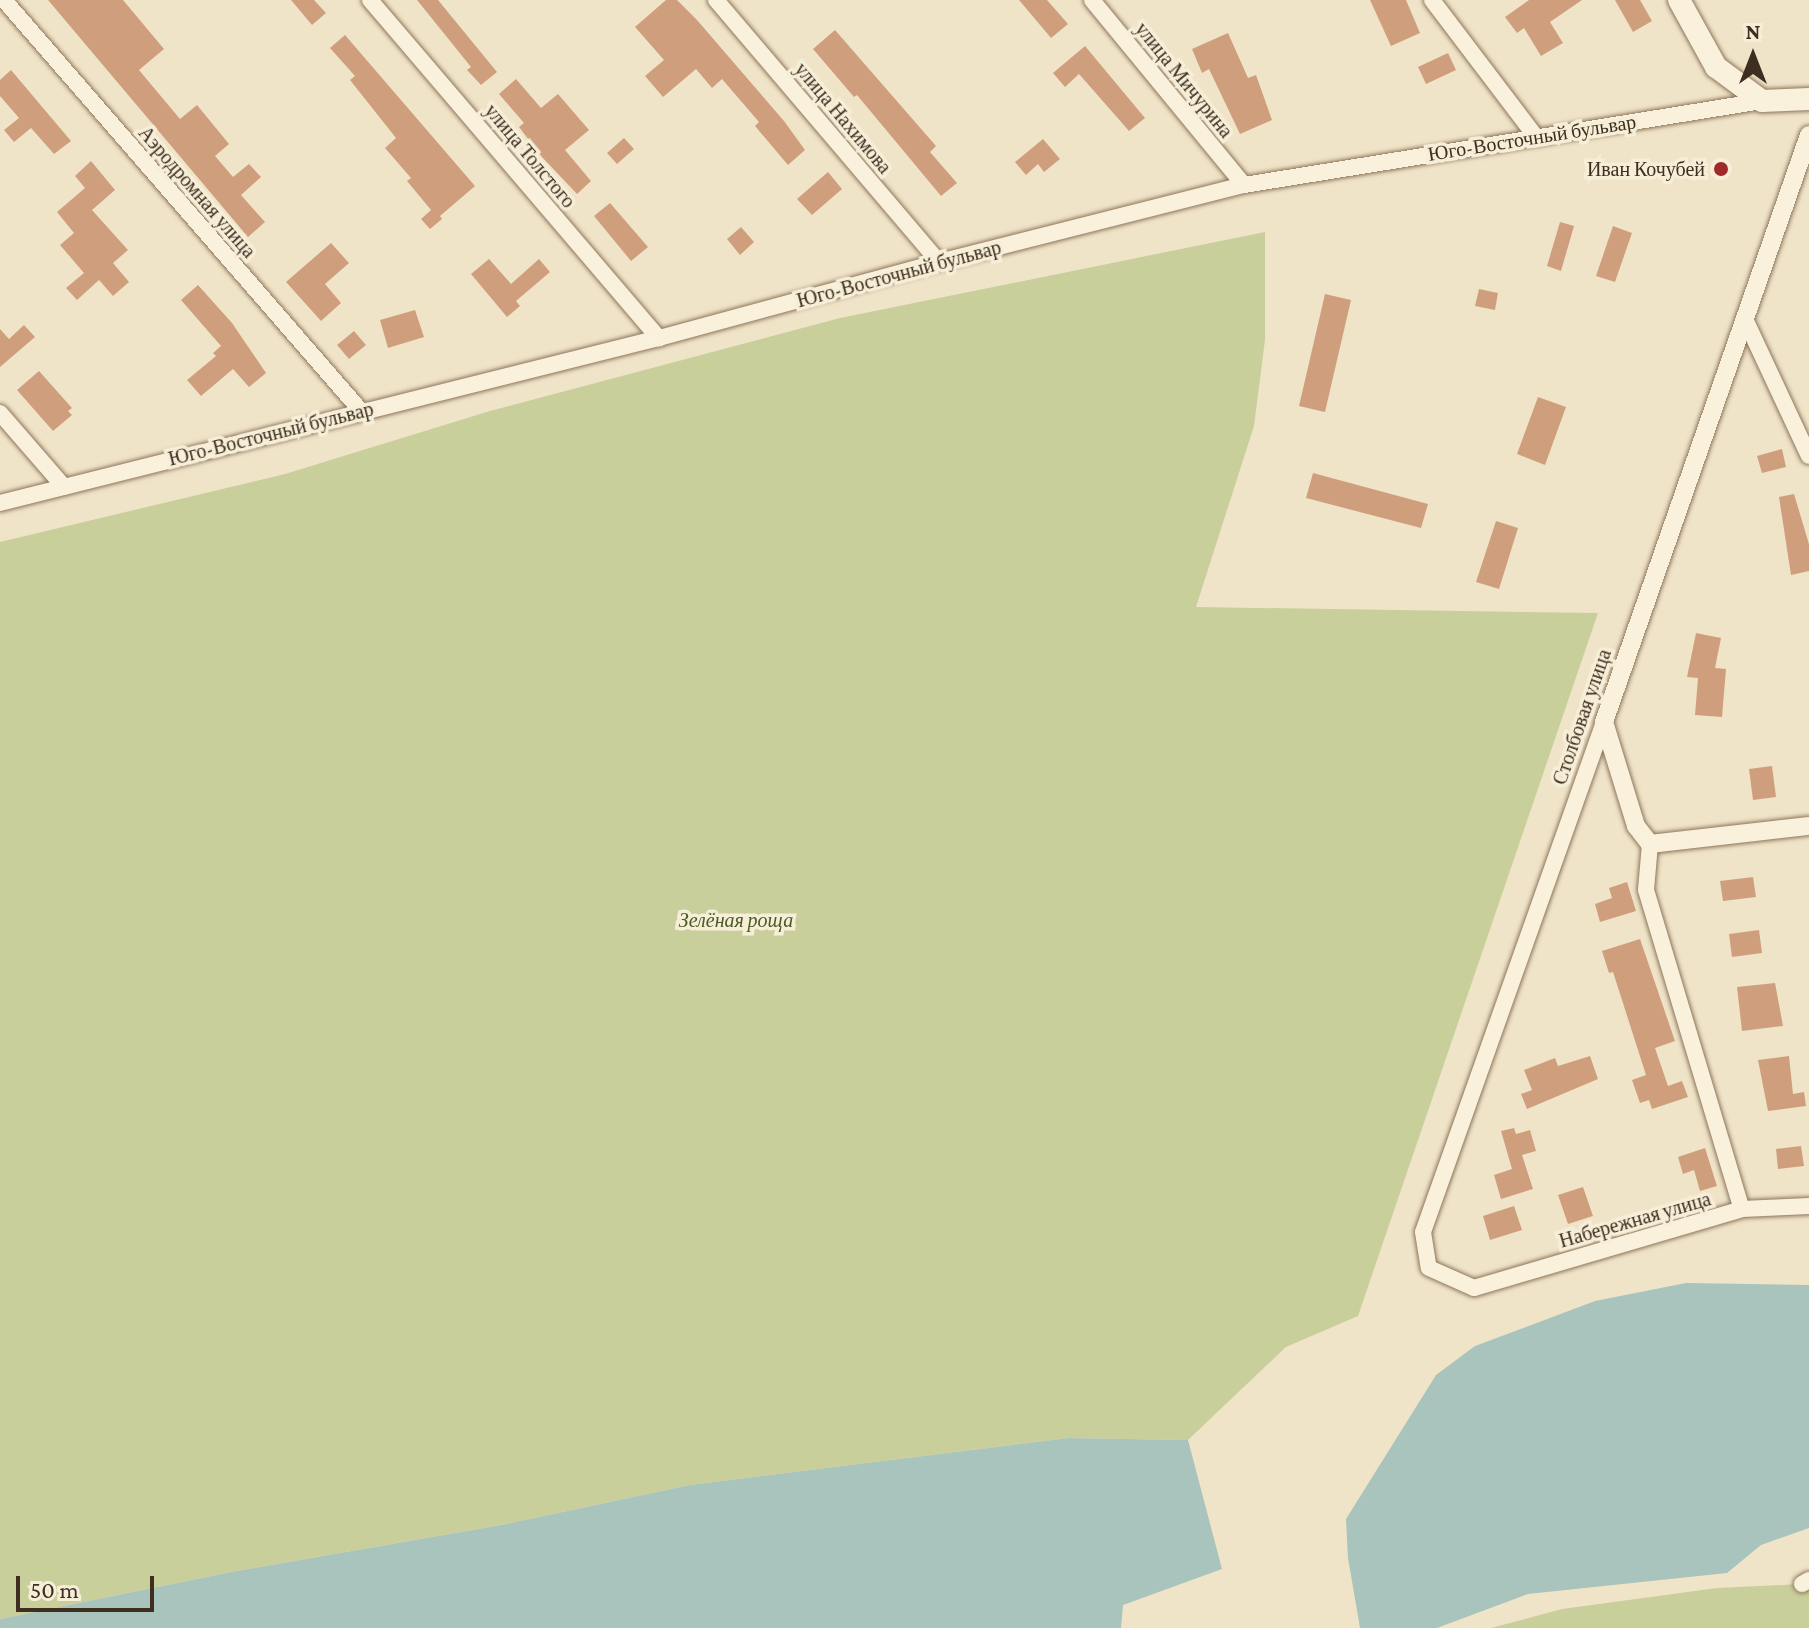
<!DOCTYPE html>
<html>
<head>
<meta charset="utf-8">
<style>
	body { margin:0 }
	#map { position:relative; width:1809px; height:1628px; overflow:hidden; background:#f0e4c8; font-family:"Crimson Pro",serif }
	div>[style] { position:absolute }
	.green>* { inset:0; background:#c9cf9b }
	.water>* { inset:0; background:#a9c4bc }
	.building>* { inset:0; background:#cf9f7d }
	.roads { filter:drop-shadow(0 0 2px #8d765c) drop-shadow(0 0 2px #8d765c) }
	.minor>* { height:16px; margin:-8px; padding:0 8px; transform-origin:8px; border-radius:8px; background:#faf1dc }
	.tertiary>* { height:18px; margin:-9px; padding:0 9px; transform-origin:9px; border-radius:9px; background:#faf1dc }
	.secondary>* { height:22px; margin:-11px; padding:0 11px; transform-origin:11px; border-radius:11px; background:#faf1dc }
	.dots>* { width:22px; height:22px; translate:-50% -50%; box-sizing:border-box; border:4px solid #f7eed8; border-radius:50% }
	span { translate:-50% -50%; white-space:nowrap; text-align:center; line-height:1.15; -webkit-text-stroke:7px #f7eed8; paint-order:stroke }
	.street-label { font-size:20px; color:#3d2e20 }
	.poi-label { font-size:20px; color:#3d2e20 }
	.right { translate:-100% -50%; text-align:right }
	.park-label { font-size:20px; color:#4d5a26; font-style:italic }
	.north { position:absolute; left:1713px; top:16px; width:80px; height:80px; -webkit-text-stroke:6px #f7eed8; paint-order:stroke; rotate:0deg; font-size:22px; font-weight:700; line-height:32px; text-align:center; color:#3d2e20 }
	.north::after { content:''; display:block; margin:auto; width:28px; height:36px; background:#3d2e20; clip-path:polygon(50% 0,100% 100%,50% 72%,0 100%) }
	.scale { position:absolute; left:16px; top:1576px; width:138px; height:36px; box-sizing:border-box; border:4px solid #3d2e20; border-top:0; padding-left:10px; font-size:24px; line-height:28px; white-space:nowrap; color:#3d2e20; -webkit-text-stroke:6px #f7eed8; paint-order:stroke }
</style>
</head>
<body>
<div id="map">
	<div class="green">
		<i style="clip-path:polygon(1265px 232px,1265px 340px,1254px 426px,1196px 607px,1598px 613px,1358px 1316px,1286px 1347px,1188px 1440px,1068px 1438px,690px 1485px,501px 1525px,231px 1572px,0 1619px,0 542px,285px 474px,490px 411px,840px 318px)"></i>
		<i style="clip-path:polygon(1809px 1580px,1809px 1628px,1491px 1628px,1562px 1609px,1717px 1588px,1802px 1584px)"></i>
	</div>
	<div class="water">
		<i style="clip-path:polygon(1686px 1283px,1809px 1285px,1809px 1528px,1761px 1545px,1727px 1573px,1528px 1594px,1437px 1628px,1360px 1628px,1348px 1558px,1346px 1519px,1436px 1375px,1475px 1346px,1595px 1301px)"></i>
		<i style="clip-path:polygon(1068px 1438px,1188px 1440px,1222px 1569px,1123px 1605px,1121px 1628px,0 1628px,0 1619px,231px 1572px,501px 1525px,690px 1485px)"></i>
	</div>
	<div class="building">
		<i style="clip-path:polygon(48px 0,123px 0,164px 49px,139px 70px,180px 119px,197px 105px,229px 144px,215px 156px,233px 177px,249px 164px,261px 177px,241px 195px,265px 222px,248px 237px)"></i>
		<i style="clip-path:polygon(291px 0,314px 0,326px 13px,312px 25px)"></i>
		<i style="clip-path:polygon(417px 0,438px 0,497px 72px,481px 85px,467px 70px,471px 67px)"></i>
		<i style="clip-path:polygon(666px 0,677px 0,697px 20px,784px 121px,805px 150px,788px 165px,755px 126px,759px 122px,722px 79px,712px 88px,696px 69px,663px 97px,645px 76px,664px 60px,635px 27px)"></i>
		<i style="clip-path:polygon(1019px 0,1047px 0,1068px 24px,1051px 38px)"></i>
		<i style="clip-path:polygon(1370px 0,1406px 0,1420px 33px,1391px 46px)"></i>
		<i style="clip-path:polygon(1529px 0,1582px 0,1550px 22px,1563px 43px,1541px 56px,1524px 28px,1517px 33px,1505px 17px)"></i>
		<i style="clip-path:polygon(1615px 0,1640px 0,1652px 21px,1633px 32px)"></i>
		<i style="clip-path:polygon(835px 30px,936px 146px,930px 152px,957px 183px,941px 196px,857px 95px,854px 97px,813px 49px)"></i>
		<i style="clip-path:polygon(1228px 33px,1248px 78px,1256px 75px,1272px 120px,1240px 134px,1209px 69px,1202px 73px,1192px 49px)"></i>
		<i style="clip-path:polygon(345px 35px,475px 186px,440px 216px,442px 219px,430px 229px,421px 219px,431px 210px,407px 181px,411px 178px,385px 148px,396px 138px,350px 80px,355px 76px,330px 48px)"></i>
		<i style="clip-path:polygon(1085px 46px,1145px 118px,1129px 131px,1079px 74px,1065px 87px,1053px 73px)"></i>
		<i style="clip-path:polygon(1448px 53px,1456px 70px,1426px 84px,1418px 67px)"></i>
		<i style="clip-path:polygon(11px 70px,71px 141px,54px 154px,31px 128px,14px 142px,4px 130px,19px 118px,0 96px,0 80px)"></i>
		<i style="clip-path:polygon(516px 79px,541px 108px,558px 94px,589px 130px,565px 150px,591px 181px,577px 194px,542px 157px,519px 127px,524px 123px,499px 94px)"></i>
		<i style="clip-path:polygon(624px 138px,634px 149px,617px 164px,607px 153px)"></i>
		<i style="clip-path:polygon(1043px 139px,1060px 159px,1044px 172px,1038px 164px,1026px 175px,1015px 162px)"></i>
		<i style="clip-path:polygon(91px 161px,115px 190px,92px 210px,128px 250px,113px 263px,129px 282px,113px 296px,99px 280px,77px 300px,66px 288px,84px 273px,60px 245px,74px 233px,57px 212px,85px 188px,75px 176px)"></i>
		<i style="clip-path:polygon(828px 172px,842px 189px,812px 215px,797px 199px)"></i>
		<i style="clip-path:polygon(610px 203px,648px 247px,631px 261px,594px 216px)"></i>
		<i style="clip-path:polygon(1560px 222px,1574px 226px,1561px 271px,1547px 266px)"></i>
		<i style="clip-path:polygon(1613px 226px,1632px 233px,1615px 282px,1596px 276px)"></i>
		<i style="clip-path:polygon(741px 227px,754px 242px,740px 255px,727px 239px)"></i>
		<i style="clip-path:polygon(331px 243px,349px 263px,325px 284px,341px 303px,321px 321px,286px 282px)"></i>
		<i style="clip-path:polygon(489px 259px,511px 284px,539px 259px,550px 272px,516px 301px,520px 306px,507px 317px,471px 274px)"></i>
		<i style="clip-path:polygon(198px 285px,232px 323px,266px 373px,249px 387px,233px 369px,201px 396px,187px 380px,216px 356px,213px 353px,221px 346px,181px 300px)"></i>
		<i style="clip-path:polygon(1479px 289px,1498px 293px,1495px 310px,1475px 306px)"></i>
		<i style="clip-path:polygon(1325px 294px,1351px 300px,1325px 412px,1299px 406px)"></i>
		<i style="clip-path:polygon(415px 310px,424px 337px,388px 348px,380px 320px)"></i>
		<i style="clip-path:polygon(24px 325px,35px 337px,0 367px,0 329px,9px 339px)"></i>
		<i style="clip-path:polygon(354px 331px,366px 345px,349px 359px,337px 345px)"></i>
		<i style="clip-path:polygon(39px 371px,72px 408px,68px 411px,72px 415px,53px 431px,17px 390px)"></i>
		<i style="clip-path:polygon(1538px 397px,1566px 407px,1545px 465px,1517px 454px)"></i>
		<i style="clip-path:polygon(1782px 449px,1786px 467px,1762px 473px,1757px 456px)"></i>
		<i style="clip-path:polygon(1313px 473px,1428px 504px,1421px 528px,1306px 498px)"></i>
		<i style="clip-path:polygon(1794px 494px,1809px 544px,1809px 571px,1791px 575px,1779px 497px)"></i>
		<i style="clip-path:polygon(1496px 521px,1518px 528px,1499px 589px,1476px 582px)"></i>
		<i style="clip-path:polygon(1696px 633px,1721px 638px,1715px 668px,1726px 669px,1722px 717px,1695px 715px,1698px 678px,1687px 677px)"></i>
		<i style="clip-path:polygon(1772px 766px,1776px 797px,1753px 800px,1749px 769px)"></i>
		<i style="clip-path:polygon(1753px 877px,1756px 897px,1723px 901px,1720px 881px)"></i>
		<i style="clip-path:polygon(1627px 882px,1636px 911px,1600px 922px,1595px 904px,1612px 898px,1609px 888px)"></i>
		<i style="clip-path:polygon(1759px 930px,1762px 953px,1732px 957px,1729px 934px)"></i>
		<i style="clip-path:polygon(1640px 939px,1675px 1041px,1655px 1048px,1668px 1086px,1682px 1081px,1688px 1097px,1652px 1109px,1649px 1100px,1640px 1103px,1632px 1080px,1646px 1075px,1613px 972px,1609px 973px,1602px 951px)"></i>
		<i style="clip-path:polygon(1775px 983px,1783px 1026px,1742px 1031px,1737px 987px)"></i>
		<i style="clip-path:polygon(1590px 1056px,1598px 1079px,1527px 1109px,1521px 1094px,1532px 1090px,1524px 1070px,1555px 1058px,1558px 1066px)"></i>
		<i style="clip-path:polygon(1789px 1056px,1793px 1094px,1804px 1092px,1806px 1106px,1768px 1111px,1758px 1060px)"></i>
		<i style="clip-path:polygon(1514px 1128px,1516px 1134px,1530px 1130px,1536px 1151px,1522px 1155px,1533px 1189px,1501px 1199px,1494px 1175px,1512px 1169px,1501px 1131px)"></i>
		<i style="clip-path:polygon(1801px 1146px,1804px 1166px,1778px 1169px,1776px 1149px)"></i>
		<i style="clip-path:polygon(1705px 1148px,1717px 1186px,1700px 1191px,1694px 1170px,1683px 1174px,1678px 1157px)"></i>
		<i style="clip-path:polygon(1583px 1187px,1593px 1216px,1568px 1224px,1558px 1195px)"></i>
		<i style="clip-path:polygon(1514px 1206px,1522px 1230px,1490px 1240px,1483px 1216px)"></i>
	</div>
	<div class="roads">
		<div class="minor">
			<i style="left:4px;top:0;width:544px;rotate:49.02deg"></i>
			<i style="left:370px;top:0;width:445px;rotate:49.5deg"></i>
			<i style="left:716px;top:0;width:344px;rotate:49.6deg"></i>
			<i style="left:1092px;top:0;width:239px;rotate:50.6deg"></i>
			<i style="left:1432px;top:0;width:172px;rotate:52.8deg"></i>
			<i style="left:1745px;top:319px;width:151px;rotate:65deg"></i>
			<i style="left:0;top:413px;width:98px;rotate:49.1deg"></i>
			<i style="left:0;top:503px;width:679px;rotate:-14.06deg"></i>
			<i style="left:659px;top:338px;width:290px;rotate:-15.2deg"></i>
			<i style="left:939px;top:262px;width:315px;rotate:-14.2deg"></i>
			<i style="left:1244px;top:185px;width:525px;rotate:-9.21deg"></i>
			<i style="left:1604px;top:722px;width:541px;rotate:109.54deg"></i>
			<i style="left:1423px;top:1232px;width:36px;rotate:81deg"></i>
			<i style="left:1429px;top:1268px;width:49px;rotate:24deg"></i>
			<i style="left:1474px;top:1288px;width:279px;rotate:-16.4deg"></i>
			<i style="left:1742px;top:1209px;width:67px;rotate:-2.6deg"></i>
			<i style="left:1650px;top:844px;width:46px;rotate:95deg"></i>
			<i style="left:1646px;top:890px;width:333px;rotate:73.3deg"></i>
			<i style="left:1802px;top:1584px;width:8px;rotate:-30deg"></i>
		</div>
		<div class="tertiary">
			<i style="left:1809px;top:135px;width:622px;rotate:109.25deg"></i>
			<i style="left:1604px;top:722px;width:109px;rotate:72.9deg"></i>
			<i style="left:1636px;top:826px;width:23px;rotate:52deg"></i>
			<i style="left:1650px;top:844px;width:160px;rotate:-6.5deg"></i>
		</div>
		<div class="secondary">
			<i style="left:1679px;top:0;width:77px;rotate:61.1deg"></i>
			<i style="left:1716px;top:67px;width:57px;rotate:36.5deg"></i>
			<i style="left:1762px;top:101px;width:47px;rotate:-2.4deg"></i>
		</div>
	</div>
	<div class="dots">
		<i style="left:1721px;top:169px;background:#9e2a2b"></i>
	</div>
	<div class="street-label">
		<span style="left:1184px;top:80px;rotate:51deg">улица Мичурина</span>
		<span style="left:843px;top:118px;rotate:50deg">улица Нахимова</span>
		<span style="left:1532px;top:138px;rotate:-9deg">Юго-Восточный бульвар</span>
		<span style="left:530px;top:156px;rotate:50deg">улица Толстого</span>
		<span style="left:197px;top:192px;rotate:49deg">Аэродромная улица</span>
		<span style="left:899px;top:274px;rotate:-15deg">Юго-Восточный бульвар</span>
		<span style="left:271px;top:434px;rotate:-14deg">Юго-Восточный бульвар</span>
		<span style="left:1582px;top:717px;rotate:-71deg">Столбовая улица</span>
		<span style="left:1635px;top:1220px;rotate:-16deg">Набережная улица</span>
	</div>
	<div class="poi-label">
		<span class="right" style="left:1705px;top:169px">Иван Кочубей</span>
	</div>
	<div class="park-label">
		<span style="left:736px;top:920px">Зелёная роща</span>
	</div>
	<div class="north">N</div>
	<div class="scale">50 m</div>
</div>
</body>
</html>
